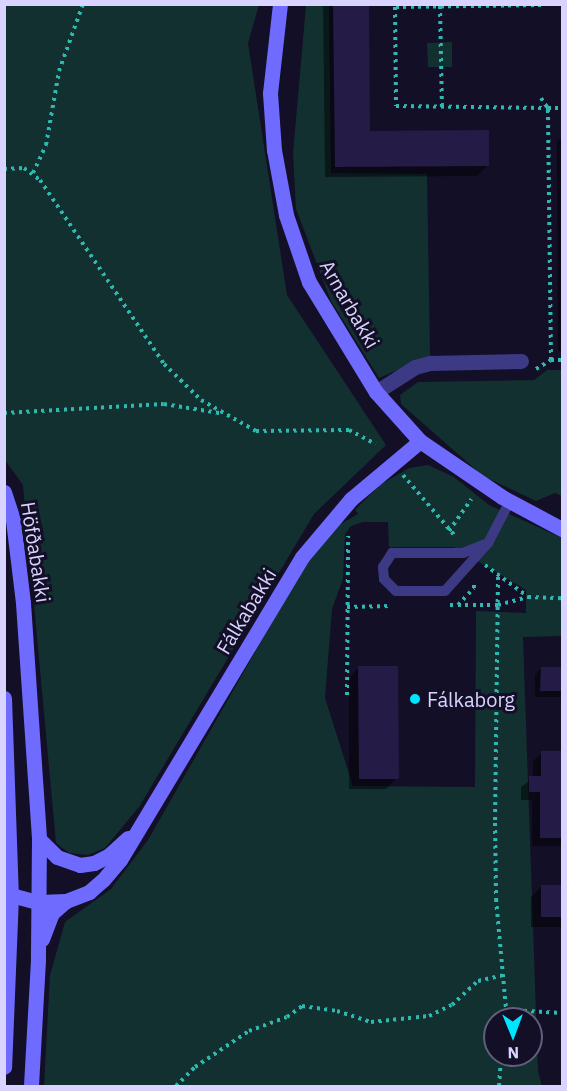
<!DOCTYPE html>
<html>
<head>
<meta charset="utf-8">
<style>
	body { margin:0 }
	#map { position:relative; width:567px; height:1091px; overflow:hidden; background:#130f26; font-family:"IBM Plex Sans",sans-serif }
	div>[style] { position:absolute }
	.green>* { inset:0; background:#12302f }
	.shadow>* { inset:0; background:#0007 }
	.building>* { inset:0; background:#241b47 }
	.path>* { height:4px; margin-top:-2px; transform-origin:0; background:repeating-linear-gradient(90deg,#2fb8b0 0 3px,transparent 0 7.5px) }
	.lane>* { height:10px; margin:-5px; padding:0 5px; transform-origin:5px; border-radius:5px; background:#3d3a85 }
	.street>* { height:15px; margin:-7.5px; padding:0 7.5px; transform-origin:7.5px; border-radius:7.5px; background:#3d3a85 }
	.secondary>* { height:15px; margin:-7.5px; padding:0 7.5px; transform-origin:7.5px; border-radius:7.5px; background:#6f6bff }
	.dots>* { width:16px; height:16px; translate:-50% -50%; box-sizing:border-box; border:3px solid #130f26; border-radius:50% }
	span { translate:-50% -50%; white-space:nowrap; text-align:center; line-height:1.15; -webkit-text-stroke:6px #130f26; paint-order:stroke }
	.street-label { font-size:20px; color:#d9d4ff }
	.poi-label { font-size:20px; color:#d9d4ff }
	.left { translate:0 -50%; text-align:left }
	.frame { position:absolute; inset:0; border:6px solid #d9d4ff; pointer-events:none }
	.north { position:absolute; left:483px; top:1007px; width:60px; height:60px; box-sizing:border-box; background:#130f26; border:2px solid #625e7d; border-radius:50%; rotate:179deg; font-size:16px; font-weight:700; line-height:24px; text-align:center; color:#d9d4ff }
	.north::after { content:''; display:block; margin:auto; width:21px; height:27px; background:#00e5ff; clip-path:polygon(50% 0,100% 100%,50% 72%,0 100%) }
</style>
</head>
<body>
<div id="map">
	<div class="green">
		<i style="clip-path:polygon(5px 4px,259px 5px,248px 43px,287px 295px,386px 445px,314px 514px,139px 807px,105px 848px,88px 855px,69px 853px,56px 843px,23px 485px,5px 460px)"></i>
		<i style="clip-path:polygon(306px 5px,329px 5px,331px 173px,427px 174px,430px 356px,379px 378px,331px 301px,296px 209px,293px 153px)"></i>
		<i style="clip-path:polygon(452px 42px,452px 67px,428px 67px,427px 43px)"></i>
		<i style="clip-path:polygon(547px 370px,562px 370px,562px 496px,555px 493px,536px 501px,483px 476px,401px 404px,400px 395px,418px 382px,534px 380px)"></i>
		<i style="clip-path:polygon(evenodd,428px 465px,454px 477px,489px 505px,562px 538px,562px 636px,523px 637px,538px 1071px,542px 1086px,44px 1086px,50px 975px,65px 922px,111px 889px,148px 840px,307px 561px,339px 525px,358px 514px,355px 510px,380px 485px,409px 468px,428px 465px,363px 522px,388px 522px,389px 547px,454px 547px,526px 590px,526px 613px,476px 611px,475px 787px,353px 786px,325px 698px,332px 609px,343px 579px,345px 534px,351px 526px,363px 522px,428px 465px,495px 1019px,531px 1019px,531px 1055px,495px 1055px,495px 1019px)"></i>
	</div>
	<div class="shadow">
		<i style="clip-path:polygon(323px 4px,367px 4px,369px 133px,488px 165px,477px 176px,325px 177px)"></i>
		<i style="clip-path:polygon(562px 137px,562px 351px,558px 351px,557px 142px)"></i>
		<i style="clip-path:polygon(359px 667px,397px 778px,386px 789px,349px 789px,349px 678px)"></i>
		<i style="clip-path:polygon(541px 668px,562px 668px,562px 697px,535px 697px,535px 675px)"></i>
		<i style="clip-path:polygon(542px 753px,562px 753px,562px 846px,532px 846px,532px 800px,521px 800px,521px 787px,533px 778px,533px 761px)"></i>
		<i style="clip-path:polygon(541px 887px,562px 887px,562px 927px,531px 927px,531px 897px)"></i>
	</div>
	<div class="building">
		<i style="clip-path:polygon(333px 4px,369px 4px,370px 131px,489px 130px,489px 166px,335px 167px)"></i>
		<i style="clip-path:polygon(358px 666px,398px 666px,399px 779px,359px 779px)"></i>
		<i style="clip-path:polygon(541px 667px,562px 667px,562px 691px,540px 691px)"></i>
		<i style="clip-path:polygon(541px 751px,562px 751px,562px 838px,540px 838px,540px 792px,529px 792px,529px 776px,541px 776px)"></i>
		<i style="clip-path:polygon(541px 885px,562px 885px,562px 917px,541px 917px)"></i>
	</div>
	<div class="path">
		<i style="left:541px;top:5px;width:146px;rotate:179.2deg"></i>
		<i style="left:395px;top:7px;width:99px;rotate:89.4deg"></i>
		<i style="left:396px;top:106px;width:152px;rotate:0.8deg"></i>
		<i style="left:440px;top:6px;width:101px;rotate:88.9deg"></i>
		<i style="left:541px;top:98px;width:11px;rotate:56deg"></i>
		<i style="left:4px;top:169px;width:20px;rotate:-3deg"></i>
		<i style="left:24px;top:168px;width:20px;rotate:37deg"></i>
		<i style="left:40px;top:180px;width:222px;rotate:56deg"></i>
		<i style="left:164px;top:364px;width:52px;rotate:44.2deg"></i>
		<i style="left:201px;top:400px;width:63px;rotate:29.4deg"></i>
		<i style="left:256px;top:431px;width:93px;rotate:-0.6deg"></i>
		<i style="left:349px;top:430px;width:30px;rotate:28deg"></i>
		<i style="left:33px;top:173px;width:31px;rotate:-65deg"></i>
		<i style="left:46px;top:145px;width:75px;rotate:-80deg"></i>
		<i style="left:59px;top:71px;width:71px;rotate:-70.3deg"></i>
		<i style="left:551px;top:360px;width:252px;rotate:-90.7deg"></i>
		<i style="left:548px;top:108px;width:14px"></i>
		<i style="left:536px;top:369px;width:17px;rotate:-31deg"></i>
		<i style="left:551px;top:360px;width:11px"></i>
		<i style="left:4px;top:413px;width:160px;rotate:-3.2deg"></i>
		<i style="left:164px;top:404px;width:56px;rotate:9.3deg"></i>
		<i style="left:403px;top:475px;width:82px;rotate:49.5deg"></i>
		<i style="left:449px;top:531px;width:39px;rotate:-55deg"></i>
		<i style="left:485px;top:565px;width:52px;rotate:36.4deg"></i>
		<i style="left:498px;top:577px;width:246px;rotate:90.7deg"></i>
		<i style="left:495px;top:823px;width:76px;rotate:89.2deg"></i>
		<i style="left:496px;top:899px;width:121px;rotate:84.8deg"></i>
		<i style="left:450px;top:605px;width:48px"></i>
		<i style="left:498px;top:605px;width:31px;rotate:-15deg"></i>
		<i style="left:528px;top:597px;width:34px;rotate:2deg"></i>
		<i style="left:458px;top:605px;width:23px;rotate:-47deg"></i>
		<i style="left:474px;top:588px;width:6px;rotate:-90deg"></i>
		<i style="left:347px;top:607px;width:45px;rotate:-1.3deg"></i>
		<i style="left:347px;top:695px;width:159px;rotate:-89.6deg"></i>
		<i style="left:509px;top:1010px;width:53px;rotate:3.2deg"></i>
		<i style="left:176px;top:1086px;width:27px;rotate:-45deg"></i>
		<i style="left:195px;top:1067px;width:65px;rotate:-33.7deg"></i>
		<i style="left:249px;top:1031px;width:40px;rotate:-20.2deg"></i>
		<i style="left:287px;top:1017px;width:19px;rotate:-36deg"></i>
		<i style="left:302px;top:1006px;width:35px;rotate:8deg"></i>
		<i style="left:337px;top:1011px;width:36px;rotate:18deg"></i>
		<i style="left:371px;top:1022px;width:58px;rotate:-5.9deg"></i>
		<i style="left:429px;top:1016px;width:25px;rotate:-26deg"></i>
		<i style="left:452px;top:1005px;width:35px;rotate:-43deg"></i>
		<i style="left:478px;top:981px;width:26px;rotate:-13deg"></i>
		<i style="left:499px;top:1086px;width:31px;rotate:-86deg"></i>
	</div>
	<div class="lane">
		<i style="left:488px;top:543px;width:64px;rotate:131.9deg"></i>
		<i style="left:445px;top:591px;width:49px;rotate:180deg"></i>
		<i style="left:396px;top:591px;width:17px;rotate:-135deg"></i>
		<i style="left:384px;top:579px;width:12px;rotate:-95deg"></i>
		<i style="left:383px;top:567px;width:17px;rotate:-57deg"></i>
		<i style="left:392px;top:553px;width:71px"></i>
		<i style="left:463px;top:553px;width:27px;rotate:-22deg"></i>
		<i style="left:488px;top:543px;width:47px;rotate:-62.4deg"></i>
	</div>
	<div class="street">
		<i style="left:376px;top:392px;width:46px;rotate:-32.7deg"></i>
		<i style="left:415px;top:367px;width:16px;rotate:-15deg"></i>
		<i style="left:430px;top:363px;width:91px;rotate:-1.3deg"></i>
	</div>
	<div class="secondary">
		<i style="left:280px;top:4px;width:90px;rotate:96.4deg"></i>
		<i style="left:270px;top:93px;width:57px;rotate:86deg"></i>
		<i style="left:274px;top:150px;width:66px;rotate:79.5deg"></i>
		<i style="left:286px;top:215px;width:71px;rotate:71.1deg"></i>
		<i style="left:309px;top:282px;width:129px;rotate:58.7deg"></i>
		<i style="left:376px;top:392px;width:66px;rotate:48.1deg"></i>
		<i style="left:420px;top:441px;width:99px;rotate:34.3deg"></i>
		<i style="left:502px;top:497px;width:68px;rotate:28.1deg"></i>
		<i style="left:4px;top:492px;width:29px;rotate:72deg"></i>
		<i style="left:13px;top:520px;width:84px;rotate:83.1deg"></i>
		<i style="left:23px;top:603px;width:237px;rotate:86.1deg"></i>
		<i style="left:39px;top:839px;width:121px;rotate:90.5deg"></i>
		<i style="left:38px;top:960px;width:126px;rotate:93.2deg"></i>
		<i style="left:4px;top:698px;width:197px;rotate:88deg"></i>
		<i style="left:11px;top:895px;width:172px;rotate:92.3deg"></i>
		<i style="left:39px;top:839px;width:25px;rotate:45deg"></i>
		<i style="left:57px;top:857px;width:24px;rotate:19deg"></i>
		<i style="left:80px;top:865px;width:14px;rotate:-8deg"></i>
		<i style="left:94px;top:863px;width:16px;rotate:-27deg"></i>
		<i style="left:108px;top:856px;width:27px;rotate:-42deg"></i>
		<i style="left:11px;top:895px;width:28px;rotate:15deg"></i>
		<i style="left:38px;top:902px;width:28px;rotate:-2deg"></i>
		<i style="left:66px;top:901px;width:25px;rotate:-21deg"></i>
		<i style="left:89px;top:892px;width:18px;rotate:-41deg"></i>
		<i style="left:103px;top:880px;width:26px;rotate:-50deg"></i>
		<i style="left:120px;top:860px;width:353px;rotate:-59deg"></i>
		<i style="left:302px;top:557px;width:76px;rotate:-49.8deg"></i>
		<i style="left:351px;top:499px;width:90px;rotate:-40deg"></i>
		<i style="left:42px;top:939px;width:28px;rotate:-69deg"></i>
		<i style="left:52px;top:913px;width:18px;rotate:-41deg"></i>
	</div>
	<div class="dots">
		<i style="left:415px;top:699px;background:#00e5ff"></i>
	</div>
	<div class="street-label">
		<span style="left:350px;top:304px;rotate:60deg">Arnarbakki</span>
		<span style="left:36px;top:552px;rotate:81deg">Höfðabakki</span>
		<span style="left:246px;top:611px;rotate:-59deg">Fálkabakki</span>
	</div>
	<div class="poi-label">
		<span class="left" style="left:427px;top:699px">Fálkaborg</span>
	</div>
	<div class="frame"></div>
	<div class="north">N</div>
</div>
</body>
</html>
